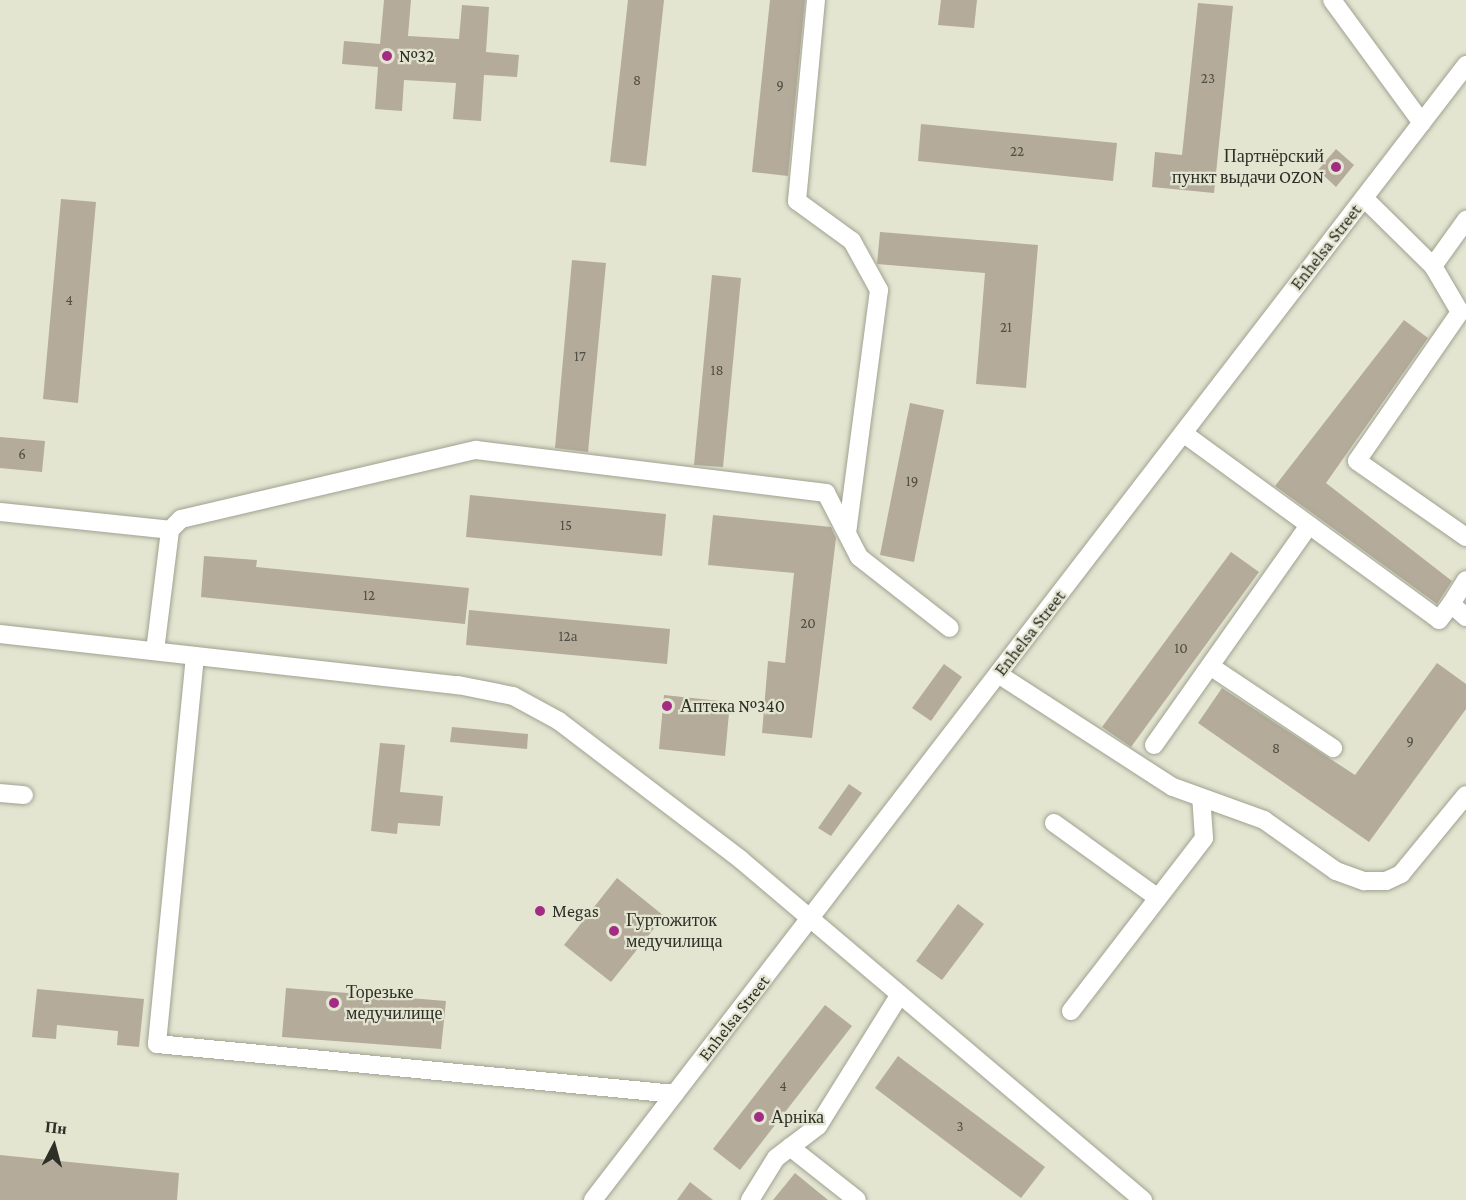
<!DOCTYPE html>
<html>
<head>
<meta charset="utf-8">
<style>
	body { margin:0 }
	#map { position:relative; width:1466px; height:1200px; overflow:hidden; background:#e3e5d1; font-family:"Crimson Pro",serif }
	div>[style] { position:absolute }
	.building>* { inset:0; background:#b4ab9a }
	.roads { filter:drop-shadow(0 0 2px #a0a290) drop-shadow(0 0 2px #a0a290) }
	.minor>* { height:18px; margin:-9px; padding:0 9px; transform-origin:9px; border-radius:9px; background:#fff }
	.dots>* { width:16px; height:16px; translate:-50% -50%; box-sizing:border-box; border:3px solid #e3e5d1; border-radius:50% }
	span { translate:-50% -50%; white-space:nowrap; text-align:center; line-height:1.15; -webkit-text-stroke:4.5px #e3e5d1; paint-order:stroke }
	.number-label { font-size:15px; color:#504e44 }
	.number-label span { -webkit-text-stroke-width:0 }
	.poi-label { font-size:18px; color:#2e2f27 }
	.left { translate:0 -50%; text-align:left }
	.right { translate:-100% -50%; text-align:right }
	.street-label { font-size:18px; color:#2e2f27 }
	.north { position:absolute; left:24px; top:1116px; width:60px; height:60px; -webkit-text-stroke:4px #e3e5d1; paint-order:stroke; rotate:6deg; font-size:16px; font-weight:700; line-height:24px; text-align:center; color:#2e2f27 }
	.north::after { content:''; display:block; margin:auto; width:21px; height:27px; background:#2e2f27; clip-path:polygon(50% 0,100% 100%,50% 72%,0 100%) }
</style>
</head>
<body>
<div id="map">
	<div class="building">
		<i style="clip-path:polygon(384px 0,411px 0,408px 36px,459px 39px,462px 5px,489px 7px,486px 52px,519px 55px,517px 77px,484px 75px,481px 121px,453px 119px,456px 83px,404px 80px,402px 111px,375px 109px,378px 67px,342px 64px,344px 41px,380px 44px)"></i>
		<i style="clip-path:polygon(628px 0,664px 0,646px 166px,610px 162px)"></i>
		<i style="clip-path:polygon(770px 0,805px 0,788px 176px,752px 172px)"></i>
		<i style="clip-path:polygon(941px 0,977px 0,974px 28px,938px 25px)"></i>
		<i style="clip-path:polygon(1198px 3px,1233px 6px,1214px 193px,1152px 187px,1155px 152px,1182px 155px)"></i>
		<i style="clip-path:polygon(921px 124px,1117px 143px,1113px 181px,918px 161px)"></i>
		<i style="clip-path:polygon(1336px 149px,1354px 165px,1336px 187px,1318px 170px)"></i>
		<i style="clip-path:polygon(61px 199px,96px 202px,78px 403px,43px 399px)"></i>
		<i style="clip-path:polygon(880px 232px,1038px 245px,1026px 388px,976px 384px,985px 273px,877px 264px)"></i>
		<i style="clip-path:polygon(572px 260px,606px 263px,588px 452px,555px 448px)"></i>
		<i style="clip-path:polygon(712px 275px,741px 278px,723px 467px,694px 465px)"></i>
		<i style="clip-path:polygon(1404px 320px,1428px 338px,1326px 483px,1452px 581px,1437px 604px,1275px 486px)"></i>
		<i style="clip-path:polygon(910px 403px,944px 410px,914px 562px,880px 555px)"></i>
		<i style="clip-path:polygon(0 437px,45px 441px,42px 472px,0 468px)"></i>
		<i style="clip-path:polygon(470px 495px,666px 514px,662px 556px,466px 537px)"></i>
		<i style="clip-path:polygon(713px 515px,831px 527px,836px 538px,812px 738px,762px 733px,768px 661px,785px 663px,794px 573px,708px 565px)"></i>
		<i style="clip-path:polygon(1231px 552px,1259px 572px,1131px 747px,1102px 727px)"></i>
		<i style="clip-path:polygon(204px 556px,257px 560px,256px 567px,469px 588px,465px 624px,201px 597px)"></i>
		<i style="clip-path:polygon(469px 610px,670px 629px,667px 664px,466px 645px)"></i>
		<i style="clip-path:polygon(1437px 663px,1466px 684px,1466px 709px,1369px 842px,1198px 723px,1222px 688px,1355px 775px)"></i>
		<i style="clip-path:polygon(944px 664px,962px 677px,931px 721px,912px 708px)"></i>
		<i style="clip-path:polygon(664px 695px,730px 702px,725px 756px,659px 749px)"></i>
		<i style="clip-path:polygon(452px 727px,528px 734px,527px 749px,450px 742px)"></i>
		<i style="clip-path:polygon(380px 743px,405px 745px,400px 792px,443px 796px,440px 826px,398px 823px,397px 834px,371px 831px)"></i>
		<i style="clip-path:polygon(849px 784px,862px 793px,831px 836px,818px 828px)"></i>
		<i style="clip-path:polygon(617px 878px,664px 916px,611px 982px,564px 945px)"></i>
		<i style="clip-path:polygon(958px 904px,984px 924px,942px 980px,916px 961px)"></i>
		<i style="clip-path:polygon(286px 988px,446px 1001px,441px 1049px,282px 1037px)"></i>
		<i style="clip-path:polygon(37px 989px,144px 999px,139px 1047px,117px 1045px,118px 1031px,57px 1025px,56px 1039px,32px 1037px)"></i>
		<i style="clip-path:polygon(825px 1005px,852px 1026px,740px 1170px,713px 1149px)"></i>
		<i style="clip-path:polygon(898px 1056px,1045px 1167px,1021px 1198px,875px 1088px)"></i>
		<i style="clip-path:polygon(0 1155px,179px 1173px,177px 1200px,0 1200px)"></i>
		<i style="clip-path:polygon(795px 1173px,828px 1200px,773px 1200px)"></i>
		<i style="clip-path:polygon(690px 1182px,713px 1200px,677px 1200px)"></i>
	</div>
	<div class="roads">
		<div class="minor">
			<i style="left:816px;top:0;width:202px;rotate:95.4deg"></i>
			<i style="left:797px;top:201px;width:68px;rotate:36deg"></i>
			<i style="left:852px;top:241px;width:56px;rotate:61.1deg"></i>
			<i style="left:879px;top:290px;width:245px;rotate:97.5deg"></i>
			<i style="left:1332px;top:0;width:152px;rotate:53.8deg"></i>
			<i style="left:1364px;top:198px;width:97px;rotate:44.6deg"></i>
			<i style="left:1433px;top:266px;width:53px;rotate:59.6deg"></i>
			<i style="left:1460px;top:312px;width:181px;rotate:124.7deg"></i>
			<i style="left:1357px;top:461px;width:133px;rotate:34.9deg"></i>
			<i style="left:1433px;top:266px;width:57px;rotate:-54.3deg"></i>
			<i style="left:1183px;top:433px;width:317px;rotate:36.1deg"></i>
			<i style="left:1439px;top:620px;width:20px;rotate:-53deg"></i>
			<i style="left:1451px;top:604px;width:20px;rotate:41deg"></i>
			<i style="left:0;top:512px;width:171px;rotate:6deg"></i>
			<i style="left:1451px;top:604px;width:28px;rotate:-58deg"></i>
			<i style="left:0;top:634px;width:461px;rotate:6.4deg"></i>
			<i style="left:458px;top:685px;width:56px;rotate:11.3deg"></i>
			<i style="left:513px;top:696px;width:52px;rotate:28.5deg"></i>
			<i style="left:559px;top:721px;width:228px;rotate:37.3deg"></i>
			<i style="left:740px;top:859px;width:528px;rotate:40.24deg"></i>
			<i style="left:155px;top:651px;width:122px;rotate:-82.9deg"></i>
			<i style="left:170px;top:530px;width:16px;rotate:-45deg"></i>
			<i style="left:181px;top:519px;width:303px;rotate:-13.2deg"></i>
			<i style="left:476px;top:450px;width:353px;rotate:7deg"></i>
			<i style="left:826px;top:493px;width:72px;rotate:62.7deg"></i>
			<i style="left:859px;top:557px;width:115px;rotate:38deg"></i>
			<i style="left:195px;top:656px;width:390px;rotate:95.6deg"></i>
			<i style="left:157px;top:1044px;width:520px;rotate:5.51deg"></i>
			<i style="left:1210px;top:666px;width:148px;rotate:33.7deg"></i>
			<i style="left:998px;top:674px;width:208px;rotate:32.9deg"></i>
			<i style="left:1173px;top:787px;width:97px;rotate:19.9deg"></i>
			<i style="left:1264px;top:820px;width:88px;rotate:35.3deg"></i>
			<i style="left:1336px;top:871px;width:30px;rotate:20deg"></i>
			<i style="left:1364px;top:881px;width:22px"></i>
			<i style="left:1386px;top:881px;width:17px;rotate:-25deg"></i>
			<i style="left:1401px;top:874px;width:102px;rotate:-50.6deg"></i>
			<i style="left:1154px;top:745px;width:269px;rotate:-54.8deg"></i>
			<i style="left:0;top:793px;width:24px;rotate:5deg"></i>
			<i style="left:1054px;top:823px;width:128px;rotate:35.8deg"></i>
			<i style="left:1071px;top:1011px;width:218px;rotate:-52.4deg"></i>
			<i style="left:1204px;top:838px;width:39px;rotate:-94deg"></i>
			<i style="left:790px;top:1147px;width:85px;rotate:38.3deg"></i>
			<i style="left:593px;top:1200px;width:1432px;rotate:-52.43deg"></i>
			<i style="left:750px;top:1200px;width:49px;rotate:-58.2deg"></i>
			<i style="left:776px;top:1158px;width:53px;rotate:-37.3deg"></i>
			<i style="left:818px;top:1126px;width:153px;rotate:-58.1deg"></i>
		</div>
	</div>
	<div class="dots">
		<i style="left:387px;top:56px;background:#a22c84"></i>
		<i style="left:1336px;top:167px;background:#a22c84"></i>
		<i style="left:667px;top:706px;background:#a22c84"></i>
		<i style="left:540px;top:911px;background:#a22c84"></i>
		<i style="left:614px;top:931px;background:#a22c84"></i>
		<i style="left:334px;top:1003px;background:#a22c84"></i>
		<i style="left:759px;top:1117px;background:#a22c84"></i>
	</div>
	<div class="number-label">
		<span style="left:1208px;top:79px">23</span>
		<span style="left:637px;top:81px">8</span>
		<span style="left:780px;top:86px">9</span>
		<span style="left:1017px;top:152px">22</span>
		<span style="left:69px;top:301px">4</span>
		<span style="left:1006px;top:328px">21</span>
		<span style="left:580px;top:357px">17</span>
		<span style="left:717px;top:371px">18</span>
		<span style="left:22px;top:455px">6</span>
		<span style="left:912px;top:482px">19</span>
		<span style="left:566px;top:526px">15</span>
		<span style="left:369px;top:596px">12</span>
		<span style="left:808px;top:624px">20</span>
		<span style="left:568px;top:637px">12а</span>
		<span style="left:1181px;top:649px">10</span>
		<span style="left:1410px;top:742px">9</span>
		<span style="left:1276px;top:749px">8</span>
		<span style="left:783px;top:1087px">4</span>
		<span style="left:960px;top:1127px">3</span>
	</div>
	<div class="poi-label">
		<span class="left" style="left:399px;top:56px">№32</span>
		<span class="right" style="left:1324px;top:167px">Партнёрский<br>пункт выдачи OZON</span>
		<span class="left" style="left:680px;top:706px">Аптека №340</span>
		<span class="left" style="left:552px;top:911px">Megas</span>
		<span class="left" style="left:626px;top:931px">Гуртожиток<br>медучилища</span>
		<span class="left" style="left:346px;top:1003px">Торезьке<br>медучилище</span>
		<span class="left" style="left:771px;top:1117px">Арніка</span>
	</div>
	<div class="street-label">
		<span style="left:1326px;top:247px;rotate:-52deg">Enhelsa Street</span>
		<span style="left:1030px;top:633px;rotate:-52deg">Enhelsa Street</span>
		<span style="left:734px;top:1018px;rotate:-52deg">Enhelsa Street</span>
	</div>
	<div class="north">Пн</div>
</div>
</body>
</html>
